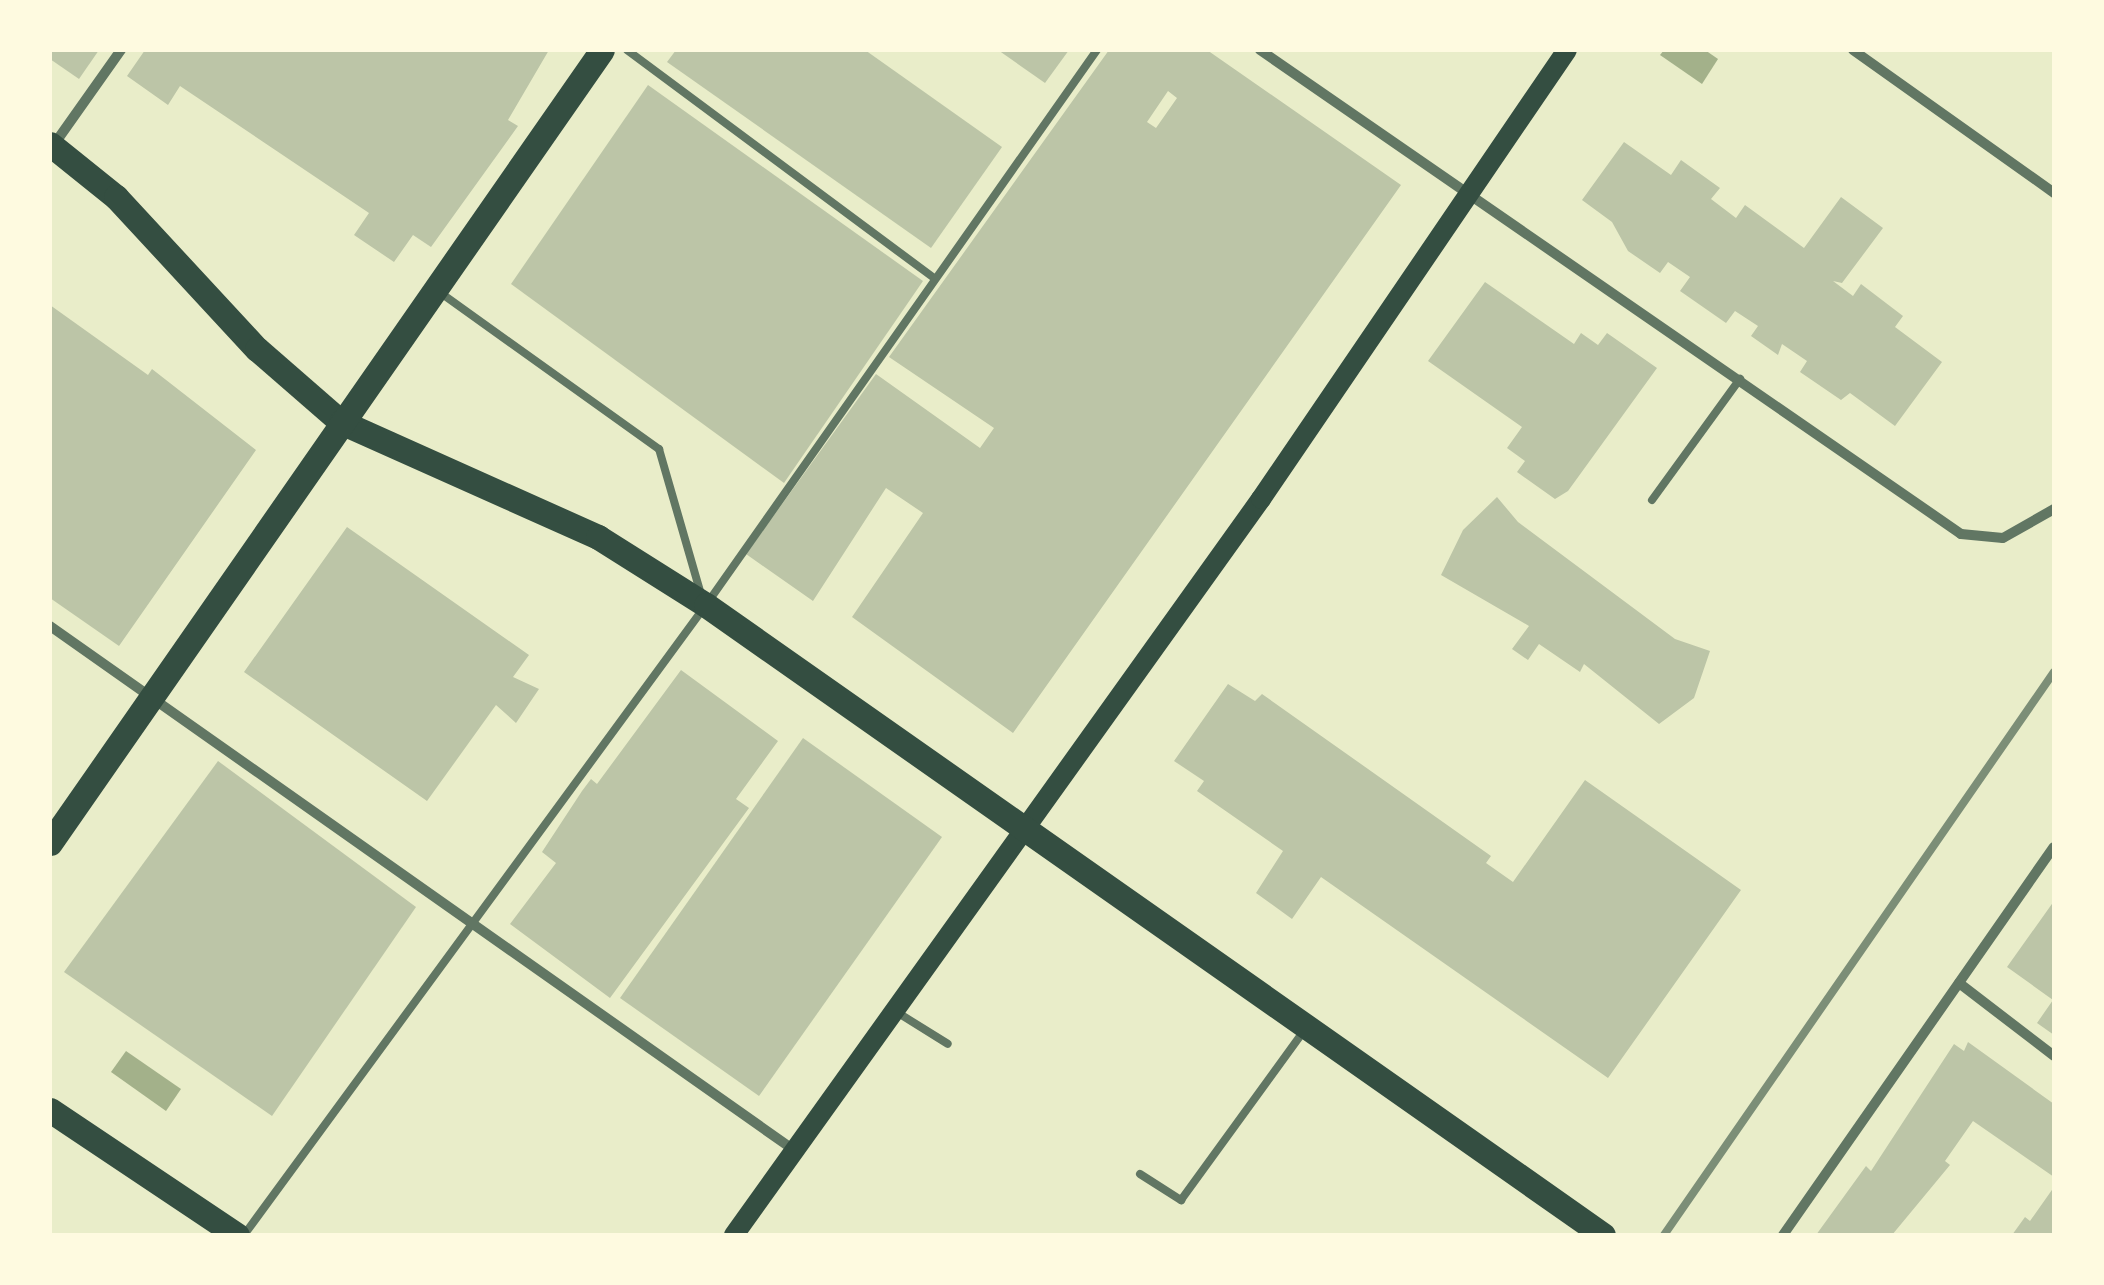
<!DOCTYPE html>
<html>
<head>
<meta charset="utf-8">
<style>
	body { margin:0 }
	#map { position:relative; width:2104px; height:1285px; overflow:hidden; background:#e9edc9; font-family:"Source Serif 4",serif }
	div>[style] { position:absolute }
	.water>* { inset:0; background:#a3b18a }
	.building>* { inset:0; background:#bcc5a7 }
	.service>* { height:8px; margin:-4px; padding:0 4px; transform-origin:4px; border-radius:4px; background:#617663 }
	.minor>* { height:10px; margin:-5px; padding:0 5px; transform-origin:5px; border-radius:5px; background:#617663 }
	.secondary>* { height:20px; margin:-10px; padding:0 10px; transform-origin:10px; border-radius:10px; background:#344e41 }
	.primary>* { height:25px; margin:-12.5px; padding:0 12.5px; transform-origin:12.5px; border-radius:12.5px; background:#344e41 }
	.rail>* { height:8px; margin:-4px; padding:0 4px; transform-origin:4px; border-radius:4px; background:#7c8e77 }
	span { translate:-50% -50%; white-space:nowrap; text-align:center; line-height:1.15; -webkit-text-stroke:10px #fefae0; paint-order:stroke }
	.frame { position:absolute; inset:0; border:52px solid #fefae0; pointer-events:none }
</style>
</head>
<body>
<div id="map">
	<div class="water">
		<i style="clip-path:polygon(1664px 50px,1705px 50px,1718px 59px,1702px 84px,1660px 55px)"></i>
		<i style="clip-path:polygon(126px 1051px,181px 1089px,166px 1111px,111px 1072px)"></i>
	</div>
	<div class="building">
		<i style="clip-path:polygon(50px 50px,99px 50px,79px 79px,50px 59px)"></i>
		<i style="clip-path:polygon(145px 50px,549px 50px,508px 120px,518px 126px,431px 247px,413px 235px,394px 262px,354px 235px,369px 213px,180px 86px,168px 105px,127px 76px)"></i>
		<i style="clip-path:polygon(676px 50px,865px 50px,1002px 147px,931px 248px,667px 62px)"></i>
		<i style="clip-path:polygon(998px 50px,1069px 50px,1045px 83px)"></i>
		<i style="clip-path:polygon(evenodd,1109px 50px,1207px 50px,1401px 185px,1013px 733px,852px 617px,923px 513px,886px 488px,813px 601px,746px 554px,876px 374px,980px 448px,994px 428px,889px 357px,1109px 50px,1168px 91px,1177px 98px,1156px 128px,1147px 122px,1168px 91px)"></i>
		<i style="clip-path:polygon(648px 85px,923px 281px,784px 483px,511px 284px)"></i>
		<i style="clip-path:polygon(1624px 142px,1671px 175px,1681px 160px,1720px 188px,1711px 199px,1736px 218px,1745px 205px,1804px 248px,1841px 197px,1883px 228px,1842px 283px,1833px 281px,1853px 296px,1861px 284px,1903px 316px,1895px 327px,1942px 362px,1895px 426px,1850px 393px,1841px 400px,1800px 372px,1807px 361px,1782px 344px,1778px 355px,1751px 336px,1758px 326px,1735px 311px,1726px 323px,1680px 291px,1690px 277px,1668px 262px,1660px 273px,1628px 251px,1612px 222px,1582px 200px)"></i>
		<i style="clip-path:polygon(1485px 282px,1574px 344px,1581px 333px,1598px 345px,1607px 333px,1657px 368px,1568px 491px,1555px 499px,1517px 472px,1525px 461px,1507px 448px,1522px 427px,1428px 361px)"></i>
		<i style="clip-path:polygon(50px 305px,148px 375px,152px 369px,256px 450px,119px 646px,50px 598px)"></i>
		<i style="clip-path:polygon(1497px 497px,1518px 522px,1675px 639px,1710px 651px,1694px 698px,1659px 724px,1584px 664px,1580px 672px,1539px 644px,1528px 660px,1512px 649px,1529px 626px,1441px 575px,1463px 530px)"></i>
		<i style="clip-path:polygon(347px 527px,529px 655px,513px 677px,539px 689px,516px 723px,496px 705px,427px 801px,244px 672px)"></i>
		<i style="clip-path:polygon(681px 670px,778px 741px,736px 799px,749px 808px,610px 998px,510px 924px,556px 863px,542px 852px,582px 791px,591px 779px,597px 784px)"></i>
		<i style="clip-path:polygon(1228px 684px,1255px 701px,1262px 694px,1491px 856px,1486px 863px,1513px 882px,1585px 780px,1741px 890px,1608px 1078px,1321px 877px,1292px 919px,1256px 893px,1283px 851px,1197px 791px,1204px 781px,1174px 761px)"></i>
		<i style="clip-path:polygon(803px 738px,942px 837px,759px 1096px,620px 998px)"></i>
		<i style="clip-path:polygon(218px 761px,416px 907px,272px 1116px,64px 972px)"></i>
		<i style="clip-path:polygon(2054px 901px,2054px 1035px,2037px 1023px,2053px 1000px,2007px 967px)"></i>
		<i style="clip-path:polygon(1968px 1042px,2054px 1104px,2054px 1177px,1973px 1121px,1945px 1161px,1950px 1165px,1892px 1235px,1816px 1235px,1866px 1166px,1871px 1171px,1954px 1044px,1964px 1051px)"></i>
		<i style="clip-path:polygon(2054px 1187px,2054px 1235px,2012px 1235px,2025px 1217px,2030px 1221px)"></i>
	</div>
	<div class="service">
		<i style="left:627px;top:50px;width:381px;rotate:36.6deg"></i>
		<i style="left:438px;top:291px;width:272px;rotate:35.6deg"></i>
		<i style="left:659px;top:449px;width:148px;rotate:73.9deg"></i>
		<i style="left:1652px;top:500px;width:150px;rotate:-54deg"></i>
		<i style="left:895px;top:1011px;width:62px;rotate:31.9deg"></i>
		<i style="left:1140px;top:1174px;width:49px;rotate:32.4deg"></i>
		<i style="left:1181px;top:1200px;width:209px;rotate:-54deg"></i>
		<i style="left:244px;top:1235px;width:781px;rotate:-53.75deg"></i>
		<i style="left:706px;top:605px;width:679px;rotate:-54.84deg"></i>
	</div>
	<div class="minor">
		<i style="left:1260px;top:50px;width:852px;rotate:34.62deg"></i>
		<i style="left:1961px;top:534px;width:42px;rotate:5.4deg"></i>
		<i style="left:2003px;top:538px;width:59px;rotate:-29.6deg"></i>
		<i style="left:1853px;top:50px;width:247px;rotate:35.4deg"></i>
		<i style="left:53px;top:146px;width:118px;rotate:-54.7deg"></i>
		<i style="left:50px;top:626px;width:910px;rotate:35.16deg"></i>
		<i style="left:1959px;top:983px;width:120px;rotate:37.5deg"></i>
		<i style="left:1783px;top:1235px;width:473px;rotate:-55.1deg"></i>
	</div>
	<div class="secondary">
		<i style="left:734px;top:1235px;width:905px;rotate:-54.4deg"></i>
		<i style="left:1261px;top:499px;width:543px;rotate:-55.73deg"></i>
	</div>
	<div class="primary">
		<i style="left:50px;top:144px;width:85px;rotate:38.8deg"></i>
		<i style="left:116px;top:197px;width:207px;rotate:47.2deg"></i>
		<i style="left:257px;top:349px;width:111px;rotate:41deg"></i>
		<i style="left:341px;top:422px;width:282px;rotate:24.1deg"></i>
		<i style="left:598px;top:537px;width:128px;rotate:32.2deg"></i>
		<i style="left:706px;top:605px;width:1096px;rotate:35.08deg"></i>
		<i style="left:50px;top:843px;width:966px;rotate:-55.16deg"></i>
		<i style="left:50px;top:1110px;width:225px;rotate:33.8deg"></i>
	</div>
	<div class="rail">
		<i style="left:1664px;top:1235px;width:685px;rotate:-55.29deg"></i>
	</div>
	<div class="frame"></div>
</div>
</body>
</html>
